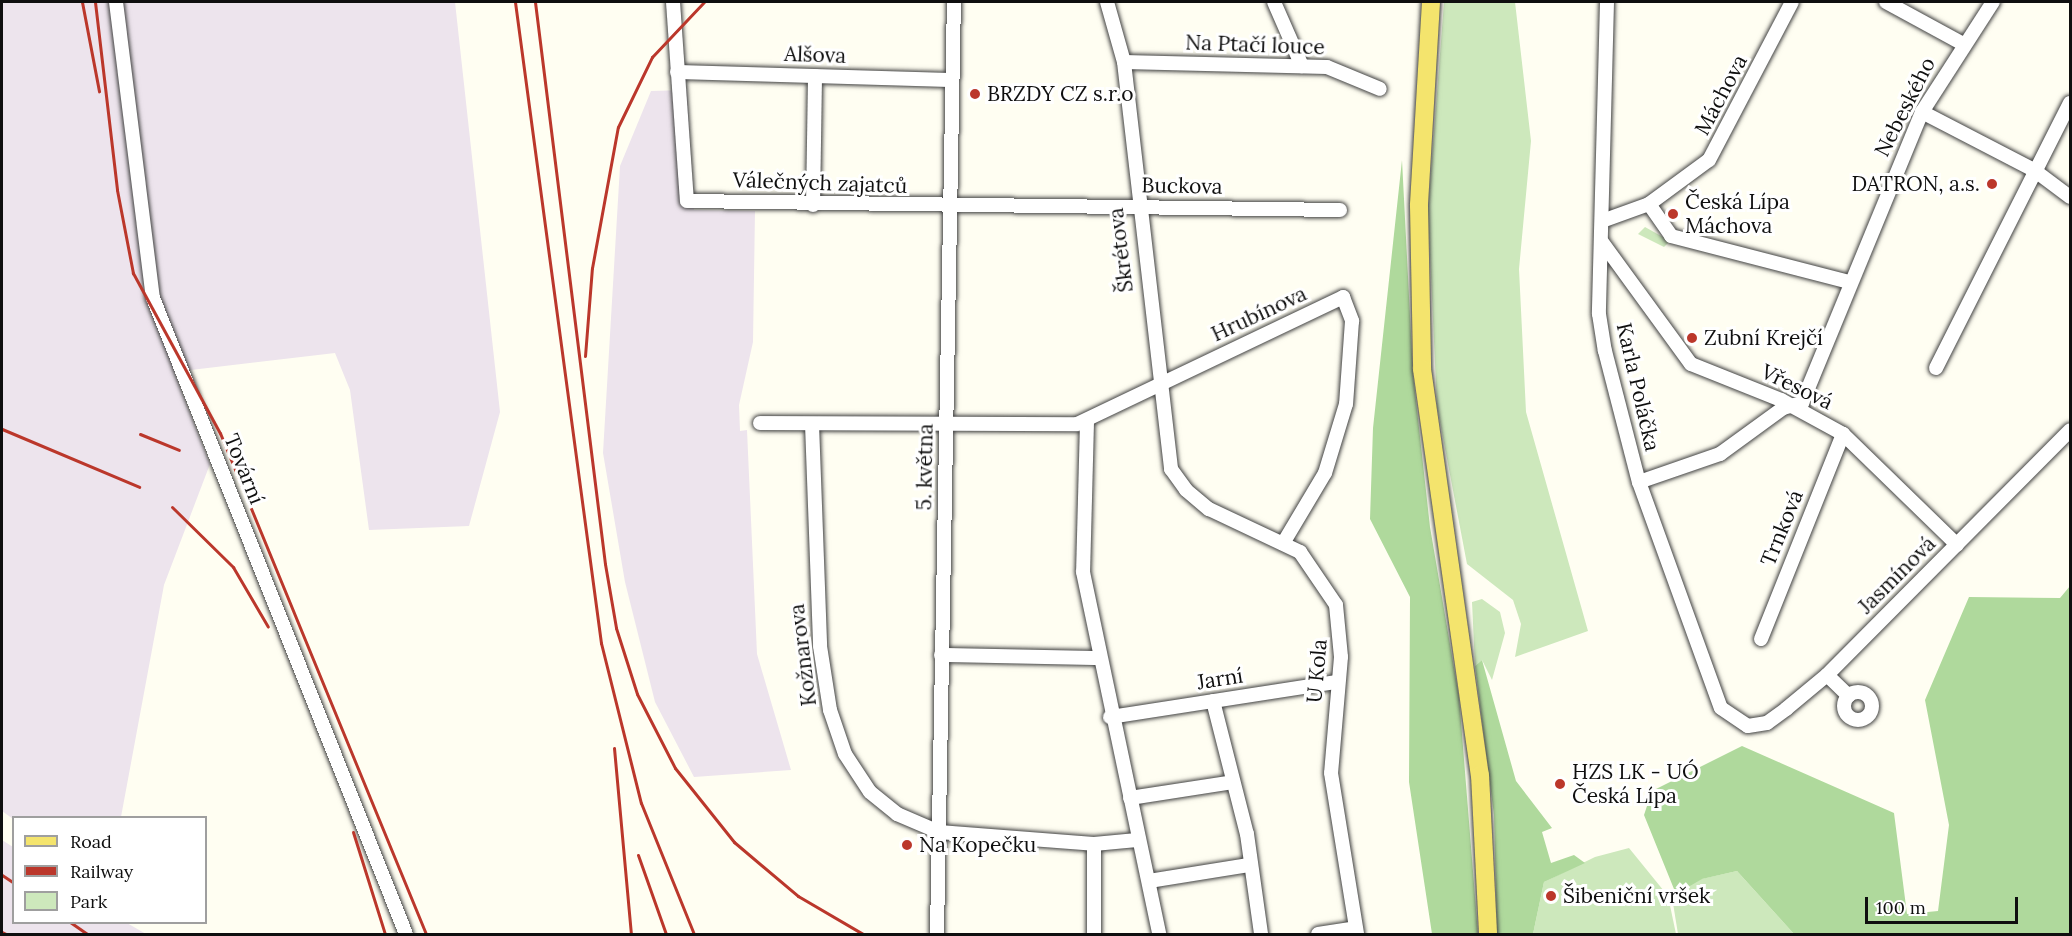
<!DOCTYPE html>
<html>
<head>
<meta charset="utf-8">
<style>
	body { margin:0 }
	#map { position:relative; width:2072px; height:936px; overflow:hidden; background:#fffef2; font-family:Lora,serif }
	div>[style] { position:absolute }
	.industrial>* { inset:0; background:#ede4ed }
	.green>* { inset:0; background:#cde8bc }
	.forest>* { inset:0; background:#afd99c }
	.roads { filter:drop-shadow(0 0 2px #424242) drop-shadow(0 0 2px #424242) }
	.minor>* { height:14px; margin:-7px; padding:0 7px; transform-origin:7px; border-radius:7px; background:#fff }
	.minor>.ring { margin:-7px; padding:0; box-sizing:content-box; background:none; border:14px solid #fff; border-radius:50% }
	.major>* { height:18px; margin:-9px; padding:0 9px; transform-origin:9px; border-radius:9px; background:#f4e46d }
	.rail>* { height:3px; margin:-1.5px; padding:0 1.5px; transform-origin:1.5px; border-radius:1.5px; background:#bb372b }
	.dots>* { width:16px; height:16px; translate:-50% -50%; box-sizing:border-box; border:3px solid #fff; border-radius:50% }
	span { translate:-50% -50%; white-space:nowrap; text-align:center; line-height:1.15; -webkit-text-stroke:6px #fff; paint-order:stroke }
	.street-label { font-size:21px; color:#0f0f0f }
	.poi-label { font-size:21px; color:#0f0f0f }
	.left { translate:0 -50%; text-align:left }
	.right { translate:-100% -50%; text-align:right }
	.frame { position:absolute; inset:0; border:3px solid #0f0f0f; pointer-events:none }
	.legend { position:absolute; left:12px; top:816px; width:195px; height:108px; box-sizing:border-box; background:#fff; border:2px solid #9f9f9f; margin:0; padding:8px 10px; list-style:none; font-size:18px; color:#0f0f0f }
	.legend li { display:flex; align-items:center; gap:12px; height:30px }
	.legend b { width:30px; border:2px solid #9f9f9f }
	.scale { position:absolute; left:1865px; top:897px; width:153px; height:27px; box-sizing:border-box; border:3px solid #0f0f0f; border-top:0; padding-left:8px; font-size:18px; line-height:21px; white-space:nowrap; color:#0f0f0f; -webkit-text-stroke:4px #fff; paint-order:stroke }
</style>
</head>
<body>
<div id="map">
	<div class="industrial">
		<i style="clip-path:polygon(2px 2px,455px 2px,500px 412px,469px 526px,369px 530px,350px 390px,335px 353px,174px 372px,210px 464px,164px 585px,121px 817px,13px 819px,2px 811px)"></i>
		<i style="clip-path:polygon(687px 90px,694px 210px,755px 211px,753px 342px,739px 405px,740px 431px,747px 430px,757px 654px,791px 770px,694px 777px,655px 702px,625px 582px,603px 453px,620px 166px,651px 91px)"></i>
		<i style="clip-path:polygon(2px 840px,13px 847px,14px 922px,127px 923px,146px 934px,2px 934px)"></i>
	</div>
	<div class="green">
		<i style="clip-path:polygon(1444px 2px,1515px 2px,1531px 141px,1519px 269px,1526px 412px,1588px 631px,1515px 657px,1521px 624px,1513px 600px,1467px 564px,1437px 406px,1428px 211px)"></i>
		<i style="clip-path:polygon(1645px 227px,1670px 241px,1664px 247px,1638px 234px)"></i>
		<i style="clip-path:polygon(1482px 599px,1500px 612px,1505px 633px,1492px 680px,1482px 660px,1475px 666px,1472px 602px)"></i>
		<i style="clip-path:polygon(1629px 848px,1668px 896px,1676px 934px,1533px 934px,1544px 882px,1595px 857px)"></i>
		<i style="clip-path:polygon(1737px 871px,1794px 934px,1678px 934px,1672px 897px,1688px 882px)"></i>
	</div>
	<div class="forest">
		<i style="clip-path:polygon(1402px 160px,1413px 374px,1430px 527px,1459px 697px,1478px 934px,1432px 934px,1409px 782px,1410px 597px,1370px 519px,1373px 428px)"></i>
		<i style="clip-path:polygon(2070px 586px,2070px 934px,1794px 934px,1737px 871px,1702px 879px,1676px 894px,1644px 815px,1652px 791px,1742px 746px,1894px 813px,1907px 914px,1938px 911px,1949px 825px,1925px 700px,1969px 597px,2060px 598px)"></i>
		<i style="clip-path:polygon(1482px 660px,1516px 781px,1552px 828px,1542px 832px,1551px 863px,1574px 855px,1585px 863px,1544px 882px,1533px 934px,1497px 934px,1494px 815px,1475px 666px)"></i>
	</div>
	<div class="roads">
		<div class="minor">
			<i style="left:116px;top:2px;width:298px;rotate:82.9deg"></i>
			<i style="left:153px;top:298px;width:684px;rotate:68.31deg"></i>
			<i style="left:673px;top:2px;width:199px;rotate:86deg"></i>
			<i style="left:687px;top:201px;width:653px;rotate:0.79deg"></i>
			<i style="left:1107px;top:2px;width:62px;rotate:74.2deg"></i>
			<i style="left:1124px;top:62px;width:410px;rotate:83.4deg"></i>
			<i style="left:1171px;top:469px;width:26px;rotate:54deg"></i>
			<i style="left:1186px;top:490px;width:30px;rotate:40deg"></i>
			<i style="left:1209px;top:509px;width:101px;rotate:25.3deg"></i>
			<i style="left:1300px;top:552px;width:64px;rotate:55.8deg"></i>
			<i style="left:1336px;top:605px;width:52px;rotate:84.5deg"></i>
			<i style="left:1341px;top:657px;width:116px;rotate:94.9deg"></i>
			<i style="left:1331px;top:773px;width:163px;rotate:80.8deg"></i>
			<i style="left:1274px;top:2px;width:70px;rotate:66.4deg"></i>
			<i style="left:1607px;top:2px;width:312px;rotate:91.5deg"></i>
			<i style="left:1599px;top:314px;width:37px;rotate:81deg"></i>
			<i style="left:1605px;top:351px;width:135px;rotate:75.5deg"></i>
			<i style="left:1639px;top:482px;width:240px;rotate:70.1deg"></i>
			<i style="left:1721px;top:708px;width:32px;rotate:34deg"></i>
			<i style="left:1748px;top:726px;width:19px;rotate:-9deg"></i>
			<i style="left:1767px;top:723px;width:24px;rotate:-36deg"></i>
			<i style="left:1786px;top:709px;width:53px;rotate:-39.7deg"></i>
			<i style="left:1827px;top:675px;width:345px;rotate:-45.2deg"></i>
			<i style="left:1886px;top:2px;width:88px;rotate:28.6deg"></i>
			<i style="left:1124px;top:62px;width:203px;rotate:1.4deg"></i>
			<i style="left:1327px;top:67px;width:57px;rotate:22.5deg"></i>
			<i style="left:677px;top:72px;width:274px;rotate:1.7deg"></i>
			<i style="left:1922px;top:112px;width:126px;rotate:27.4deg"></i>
			<i style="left:2034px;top:170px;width:45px;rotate:36.9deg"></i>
			<i style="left:1649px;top:204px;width:39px;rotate:55deg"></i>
			<i style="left:1671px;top:236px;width:184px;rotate:14.5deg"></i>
			<i style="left:813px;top:205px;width:129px;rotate:-89.1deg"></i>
			<i style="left:1602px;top:221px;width:50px;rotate:-19.9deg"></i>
			<i style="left:1649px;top:204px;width:74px;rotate:-36.3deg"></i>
			<i style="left:1709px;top:160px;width:178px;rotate:-62.3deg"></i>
			<i style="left:1602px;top:242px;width:151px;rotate:53.9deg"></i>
			<i style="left:1691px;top:364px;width:97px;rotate:21.8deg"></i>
			<i style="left:1781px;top:400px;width:71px;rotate:28.7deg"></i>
			<i style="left:1843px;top:434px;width:159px;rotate:44.2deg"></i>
			<i style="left:1936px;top:368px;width:297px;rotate:-63.2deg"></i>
			<i style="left:1087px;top:422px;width:150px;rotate:91.5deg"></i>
			<i style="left:1083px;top:572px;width:370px;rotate:78.1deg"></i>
			<i style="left:760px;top:423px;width:317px;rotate:0.2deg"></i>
			<i style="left:1077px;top:424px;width:295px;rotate:-25.5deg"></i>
			<i style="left:1343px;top:297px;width:26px;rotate:69deg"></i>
			<i style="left:1352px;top:321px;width:83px;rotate:94.1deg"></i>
			<i style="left:1346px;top:404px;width:72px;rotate:106.9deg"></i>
			<i style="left:1325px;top:473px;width:78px;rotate:120.8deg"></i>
			<i style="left:812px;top:424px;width:222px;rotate:87.9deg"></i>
			<i style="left:820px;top:646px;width:65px;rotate:81.1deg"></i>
			<i style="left:830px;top:710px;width:46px;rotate:71.2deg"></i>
			<i style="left:845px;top:754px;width:45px;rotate:56.7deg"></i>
			<i style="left:870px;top:792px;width:35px;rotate:39deg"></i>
			<i style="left:897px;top:814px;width:46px;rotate:23.2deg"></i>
			<i style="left:939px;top:832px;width:155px;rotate:4.4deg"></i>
			<i style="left:1094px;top:844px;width:43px;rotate:-5.3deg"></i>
			<i style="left:1639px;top:482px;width:86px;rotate:-19.1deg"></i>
			<i style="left:1720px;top:454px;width:78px;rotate:-36.1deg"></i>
			<i style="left:1783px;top:408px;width:20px;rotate:-15deg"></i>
			<i style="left:1802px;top:403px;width:315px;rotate:-67.6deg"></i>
			<i style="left:1922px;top:112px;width:131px;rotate:-57.2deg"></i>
			<i style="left:1761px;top:639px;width:221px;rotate:-68.2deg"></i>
			<i style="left:941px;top:655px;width:158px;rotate:1.1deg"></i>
			<i style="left:1827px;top:675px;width:30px;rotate:44deg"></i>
			<i class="ring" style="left:1844px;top:692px;width:14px;height:14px"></i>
			<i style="left:1213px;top:701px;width:137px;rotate:75.7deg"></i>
			<i style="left:1247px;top:834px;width:101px;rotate:82deg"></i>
			<i style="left:1110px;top:717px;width:229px;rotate:-8.8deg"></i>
			<i style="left:1130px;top:798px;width:104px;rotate:-8.8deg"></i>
			<i style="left:1094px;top:844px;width:90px;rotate:90deg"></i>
			<i style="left:1149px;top:881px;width:101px;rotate:-9.1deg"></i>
			<i style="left:937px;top:934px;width:932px;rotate:-88.96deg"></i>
			<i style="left:1318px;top:934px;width:38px;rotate:-9deg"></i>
		</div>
		<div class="major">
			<i style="left:1431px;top:2px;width:204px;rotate:93.4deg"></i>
			<i style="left:1419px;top:206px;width:163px;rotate:88.9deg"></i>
			<i style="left:1422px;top:369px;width:410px;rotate:81.9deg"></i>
			<i style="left:1480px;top:775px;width:159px;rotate:87.1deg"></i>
		</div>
	</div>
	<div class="rail">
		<i style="left:82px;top:2px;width:91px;rotate:79.2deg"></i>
		<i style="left:95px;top:2px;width:189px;rotate:83.3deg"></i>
		<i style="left:117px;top:190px;width:85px;rotate:79.1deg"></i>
		<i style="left:133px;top:273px;width:182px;rotate:61.5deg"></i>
		<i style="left:220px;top:433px;width:542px;rotate:67.65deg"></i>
		<i style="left:515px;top:2px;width:647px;rotate:82.36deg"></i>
		<i style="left:601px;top:643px;width:165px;rotate:76deg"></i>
		<i style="left:641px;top:803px;width:141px;rotate:68deg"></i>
		<i style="left:535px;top:2px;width:566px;rotate:82.9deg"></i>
		<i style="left:605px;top:564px;width:65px;rotate:80.2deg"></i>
		<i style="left:616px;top:628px;width:69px;rotate:72.3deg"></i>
		<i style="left:637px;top:694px;width:83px;rotate:62.8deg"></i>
		<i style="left:675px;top:768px;width:95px;rotate:51.4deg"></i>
		<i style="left:734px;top:842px;width:84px;rotate:40.2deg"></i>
		<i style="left:798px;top:896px;width:75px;rotate:30.3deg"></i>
		<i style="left:585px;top:356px;width:88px;rotate:-85.5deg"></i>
		<i style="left:592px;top:268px;width:143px;rotate:-79.6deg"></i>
		<i style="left:618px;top:127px;width:78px;rotate:-64.1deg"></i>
		<i style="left:652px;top:57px;width:76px;rotate:-46.6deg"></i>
		<i style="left:2px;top:429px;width:149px;rotate:22.9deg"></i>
		<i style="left:140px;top:434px;width:42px;rotate:22.3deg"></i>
		<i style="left:172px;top:507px;width:86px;rotate:44.5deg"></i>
		<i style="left:233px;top:567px;width:69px;rotate:59.7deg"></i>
		<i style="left:614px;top:748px;width:187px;rotate:84.8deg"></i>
		<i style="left:353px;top:832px;width:107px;rotate:72.6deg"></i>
		<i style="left:638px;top:855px;width:84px;rotate:70.5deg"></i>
		<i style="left:2px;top:875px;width:14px;rotate:34deg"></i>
		<i style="left:70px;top:922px;width:21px;rotate:35deg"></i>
		<i style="left:2px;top:932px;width:4px;rotate:27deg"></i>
	</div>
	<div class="dots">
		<i style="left:975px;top:94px;background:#bb372b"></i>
		<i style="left:1992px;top:184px;background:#bb372b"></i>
		<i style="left:1673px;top:214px;background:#bb372b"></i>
		<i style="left:1692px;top:338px;background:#bb372b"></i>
		<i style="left:1560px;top:784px;background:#bb372b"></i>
		<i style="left:907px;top:845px;background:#bb372b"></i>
		<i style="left:1551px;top:896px;background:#bb372b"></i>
	</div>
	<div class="street-label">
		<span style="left:1255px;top:45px;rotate:2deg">Na Ptačí louce</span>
		<span style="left:815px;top:55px;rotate:2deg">Alšova</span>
		<span style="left:1721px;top:95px;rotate:-62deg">Máchova</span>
		<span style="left:1905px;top:107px;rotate:-63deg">Nebeského</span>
		<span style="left:820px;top:183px;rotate:2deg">Válečných zajatců</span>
		<span style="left:1182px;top:186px;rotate:1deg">Buckova</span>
		<span style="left:1121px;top:250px;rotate:-97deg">Škrétova</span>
		<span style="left:1259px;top:314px;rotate:-25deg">Hrubínova</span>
		<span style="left:1638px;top:387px;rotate:77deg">Karla Poláčka</span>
		<span style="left:1797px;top:387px;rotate:26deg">Vřesová</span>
		<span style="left:925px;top:467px;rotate:-89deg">5. května</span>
		<span style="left:244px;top:469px;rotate:68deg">Tovární</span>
		<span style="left:1782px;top:528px;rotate:-68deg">Trnková</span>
		<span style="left:1897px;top:575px;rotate:-45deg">Jasmínová</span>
		<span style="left:803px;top:655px;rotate:-97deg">Kožnarova</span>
		<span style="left:1317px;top:671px;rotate:-85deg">U Kola</span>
		<span style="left:1220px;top:679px;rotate:-9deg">Jarní</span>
	</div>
	<div class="poi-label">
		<span class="left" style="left:987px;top:94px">BRZDY CZ s.r.o</span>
		<span class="right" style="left:1980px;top:184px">DATRON, a.s.</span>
		<span class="left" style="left:1685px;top:214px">Česká Lípa<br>Máchova</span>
		<span class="left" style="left:1704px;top:338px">Zubní Krejčí</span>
		<span class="left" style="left:1572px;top:784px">HZS LK - UÓ<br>Česká Lípa</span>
		<span class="left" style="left:919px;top:845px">Na Kopečku</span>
		<span class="left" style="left:1563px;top:896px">Šibeniční vršek</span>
	</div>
	<div class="frame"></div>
	<ul class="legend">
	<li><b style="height:8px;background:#f4e46d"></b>Road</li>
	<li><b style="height:8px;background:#bb372b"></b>Railway</li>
	<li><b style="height:16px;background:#cde8bc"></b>Park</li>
	</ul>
	<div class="scale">100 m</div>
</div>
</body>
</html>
